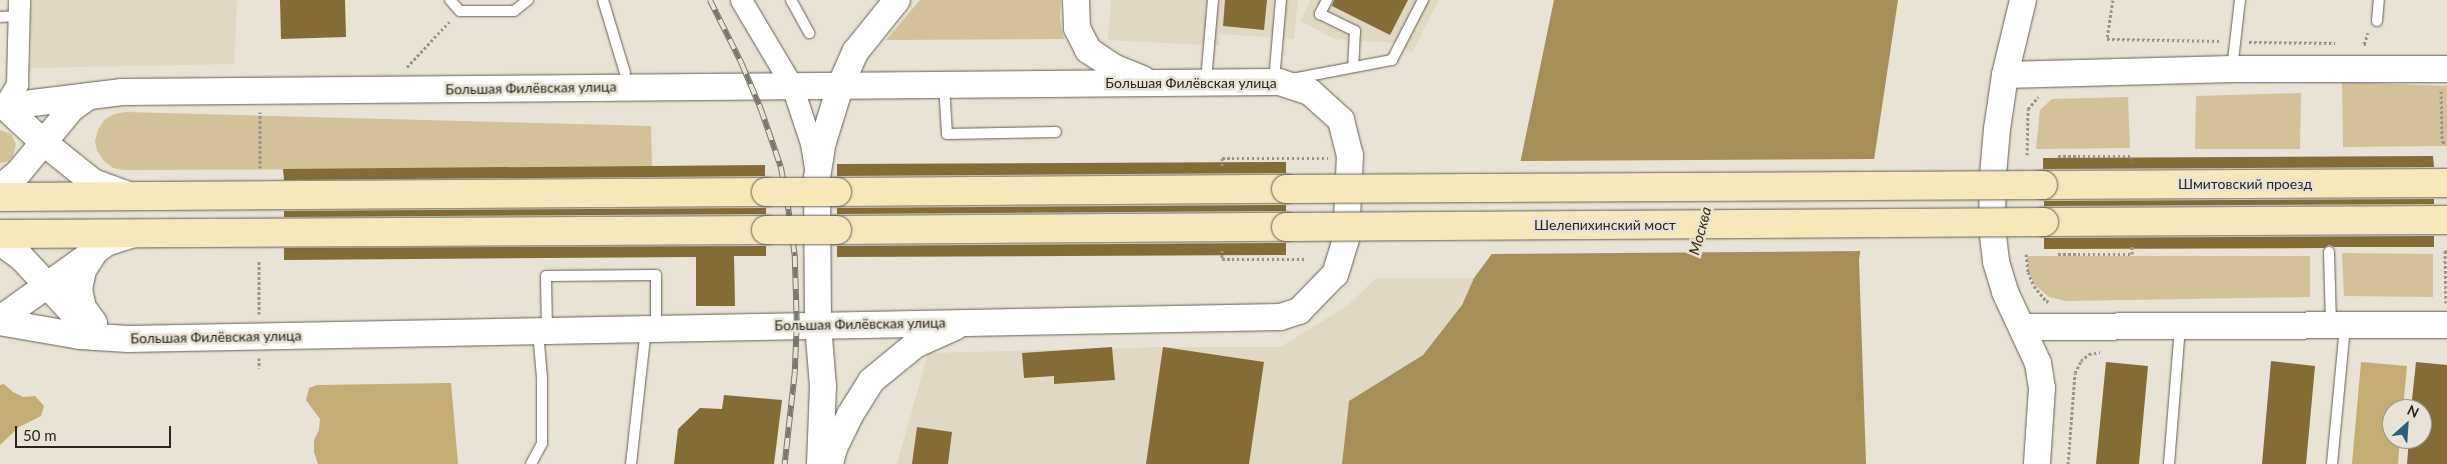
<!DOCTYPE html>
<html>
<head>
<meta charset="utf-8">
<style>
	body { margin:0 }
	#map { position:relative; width:2447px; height:464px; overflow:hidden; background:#e9e3d5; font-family:Lato,sans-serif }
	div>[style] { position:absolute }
	.built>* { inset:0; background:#e1d8c3 }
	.green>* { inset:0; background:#d3c198 }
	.forest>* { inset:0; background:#c4ac75 }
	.water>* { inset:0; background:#a68e58 }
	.pier>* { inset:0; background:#e9e3d5 }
	.building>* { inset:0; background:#836c36 }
	.path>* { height:3px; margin-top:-1.5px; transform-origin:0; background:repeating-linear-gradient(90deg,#9a958b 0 2.5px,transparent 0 5px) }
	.roads { filter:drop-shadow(0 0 1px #645f53) drop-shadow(0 0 1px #645f53) }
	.service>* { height:10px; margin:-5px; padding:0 5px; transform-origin:5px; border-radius:5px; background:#fff }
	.minor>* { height:21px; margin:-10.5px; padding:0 10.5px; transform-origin:10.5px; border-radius:10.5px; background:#fff }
	.tertiary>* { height:26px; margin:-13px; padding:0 13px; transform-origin:13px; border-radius:13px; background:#fff }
	.secondary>* { height:28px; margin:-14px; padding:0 14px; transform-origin:14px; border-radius:14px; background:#f7e8bb }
	.rail>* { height:5.5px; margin-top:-2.75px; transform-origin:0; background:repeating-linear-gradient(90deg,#e9e3d5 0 11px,#7b776e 0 22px); box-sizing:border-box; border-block:1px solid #7b776e }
	.bridges { filter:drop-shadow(0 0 1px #645f53) drop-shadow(0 0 1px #645f53) }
	.secondary-bridge>* { height:28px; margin:-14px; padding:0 14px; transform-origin:14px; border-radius:14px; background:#f7e8bb }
	span { translate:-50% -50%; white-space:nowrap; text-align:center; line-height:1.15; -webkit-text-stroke:5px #e9e3d5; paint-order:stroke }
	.street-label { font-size:14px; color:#282621 }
	.water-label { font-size:15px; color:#3d2c00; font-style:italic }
	.north { position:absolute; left:2382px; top:399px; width:50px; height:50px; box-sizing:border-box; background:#e9e3d5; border:1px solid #9c978d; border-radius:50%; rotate:26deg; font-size:14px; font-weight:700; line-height:20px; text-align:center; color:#282621 }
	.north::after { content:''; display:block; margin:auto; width:18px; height:22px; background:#2c5e7b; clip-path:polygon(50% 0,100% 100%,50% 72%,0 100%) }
	.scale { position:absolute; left:15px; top:426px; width:156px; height:22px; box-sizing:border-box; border:2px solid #282621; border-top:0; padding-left:6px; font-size:15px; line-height:18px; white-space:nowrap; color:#282621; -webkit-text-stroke:4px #e9e3d5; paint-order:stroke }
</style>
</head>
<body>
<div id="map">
	<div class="built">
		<i style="clip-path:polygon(31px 0,237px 0,234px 64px,31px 68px)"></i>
		<i style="clip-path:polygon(1111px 0,1298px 0,1294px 39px,1219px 34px,1220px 46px,1108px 40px)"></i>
		<i style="clip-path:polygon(1311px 0,1439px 0,1412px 53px,1393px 43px,1335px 39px,1300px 21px)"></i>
		<i style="clip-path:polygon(1376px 278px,1474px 278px,1462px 305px,1423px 355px,1349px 401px,1342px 464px,897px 464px,928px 353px,1163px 347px,1280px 347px,1347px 306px)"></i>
	</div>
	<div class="green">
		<i style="clip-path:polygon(920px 0,1061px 0,1060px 20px,1064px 39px,886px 40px)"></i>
		<i style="clip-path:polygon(2342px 82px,2447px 86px,2447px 146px,2343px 147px)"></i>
		<i style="clip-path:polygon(2301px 93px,2300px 149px,2195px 149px,2196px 96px)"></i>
		<i style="clip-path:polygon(2128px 97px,2130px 148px,2036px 149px,2040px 110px,2052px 99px)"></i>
		<i style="clip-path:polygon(125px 112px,651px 126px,652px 168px,124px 170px,113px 168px,104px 161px,97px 151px,95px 141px,98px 130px,104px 120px,114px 114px)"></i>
		<i style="clip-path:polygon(0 130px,11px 134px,16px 144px,13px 156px,9px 161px,0 163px)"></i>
		<i style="clip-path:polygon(2342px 253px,2433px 254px,2433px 297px,2344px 296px)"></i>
		<i style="clip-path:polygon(2027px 256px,2310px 256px,2310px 297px,2066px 301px,2049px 297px,2035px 285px,2029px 273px)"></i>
	</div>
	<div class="forest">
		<i style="clip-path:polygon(2361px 362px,2407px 366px,2403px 409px,2392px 409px,2392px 439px,2400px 439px,2398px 464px,2352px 464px)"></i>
		<i style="clip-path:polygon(451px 383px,458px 464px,318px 464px,314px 452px,314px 440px,319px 430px,320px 419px,306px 400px,309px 388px,317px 385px)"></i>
		<i style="clip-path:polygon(4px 384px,13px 392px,23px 397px,35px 396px,44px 406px,41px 416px,19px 427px,0 445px,0 385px)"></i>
	</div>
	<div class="water">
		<i style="clip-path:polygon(1554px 0,1898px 0,1859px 260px,1866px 464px,1342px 464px,1349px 401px,1423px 355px,1462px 305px,1474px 278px,1505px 236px)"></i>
	</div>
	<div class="pier">
		<i style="clip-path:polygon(1876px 159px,1863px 251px,1489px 254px,1503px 235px,1518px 161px)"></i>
	</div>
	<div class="building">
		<i style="clip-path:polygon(280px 0,345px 0,346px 37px,281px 39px)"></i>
		<i style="clip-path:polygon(1225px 0,1267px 0,1264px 30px,1223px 26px)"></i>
		<i style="clip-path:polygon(1334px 0,1408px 0,1390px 35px,1332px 6px)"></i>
		<i style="clip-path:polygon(2433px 156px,2434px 167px,2043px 169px,2043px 158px)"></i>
		<i style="clip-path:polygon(1286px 162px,1286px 173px,837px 176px,837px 164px)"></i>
		<i style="clip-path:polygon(765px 165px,765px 176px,284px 180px,283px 169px)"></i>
		<i style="clip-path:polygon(2434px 199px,2434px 204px,2044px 206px,2044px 201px)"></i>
		<i style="clip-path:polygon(1286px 205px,1286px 211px,837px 214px,837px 208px)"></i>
		<i style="clip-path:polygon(766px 208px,766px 214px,284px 217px,284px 211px)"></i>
		<i style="clip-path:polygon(2434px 236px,2434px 247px,2334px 247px,2329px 245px,2324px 248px,2044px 249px,2044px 238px)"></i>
		<i style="clip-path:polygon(1286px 243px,1286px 255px,837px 257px,837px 246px)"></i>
		<i style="clip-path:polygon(766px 246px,766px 256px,734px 256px,735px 306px,696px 306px,696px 257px,284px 260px,284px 248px)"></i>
		<i style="clip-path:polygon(1112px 347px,1115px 380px,1054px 384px,1054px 376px,1024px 378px,1022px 353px)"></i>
		<i style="clip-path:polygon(1163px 347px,1264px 362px,1249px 464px,1146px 464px)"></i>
		<i style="clip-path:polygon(2271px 361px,2315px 366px,2306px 464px,2262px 464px)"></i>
		<i style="clip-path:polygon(2106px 362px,2148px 366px,2139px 464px,2096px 464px)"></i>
		<i style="clip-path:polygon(2416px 362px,2447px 365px,2447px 464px,2407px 464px,2409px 439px,2422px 439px,2422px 409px,2411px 409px)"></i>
		<i style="clip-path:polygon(724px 395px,782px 400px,774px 464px,674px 464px,678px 429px,700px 408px,722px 409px)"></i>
		<i style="clip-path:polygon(917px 427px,952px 432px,948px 464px,912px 464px)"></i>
	</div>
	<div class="path">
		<i style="left:2113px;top:0;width:39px;rotate:99deg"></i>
		<i style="left:2107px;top:39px;width:113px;rotate:1deg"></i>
		<i style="left:2249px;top:42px;width:86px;rotate:0.7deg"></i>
		<i style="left:2366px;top:44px;width:2px;rotate:180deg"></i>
		<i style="left:2364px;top:44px;width:12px;rotate:-70deg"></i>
		<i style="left:407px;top:67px;width:62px;rotate:-47deg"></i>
		<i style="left:2441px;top:91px;width:51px;rotate:88.9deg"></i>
		<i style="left:2442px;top:142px;width:5px"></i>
		<i style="left:2027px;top:155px;width:46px;rotate:-88.8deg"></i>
		<i style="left:2028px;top:109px;width:16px;rotate:-50deg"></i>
		<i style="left:2058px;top:156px;width:73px"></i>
		<i style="left:2131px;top:156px;width:6px;rotate:90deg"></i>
		<i style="left:1222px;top:166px;width:8px;rotate:-90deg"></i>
		<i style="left:1222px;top:158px;width:106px"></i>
		<i style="left:260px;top:168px;width:56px;rotate:-90deg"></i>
		<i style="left:1222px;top:250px;width:9px;rotate:90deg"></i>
		<i style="left:1222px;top:259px;width:85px"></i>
		<i style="left:2026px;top:254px;width:18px;rotate:84deg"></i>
		<i style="left:2028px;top:272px;width:15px;rotate:67deg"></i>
		<i style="left:2034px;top:286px;width:19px;rotate:51deg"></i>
		<i style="left:2046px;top:301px;width:4px;rotate:14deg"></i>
		<i style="left:2058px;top:254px;width:74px"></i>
		<i style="left:2132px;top:254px;width:10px;rotate:-90deg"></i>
		<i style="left:2446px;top:303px;width:52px;rotate:-91.1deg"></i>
		<i style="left:2445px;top:251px;width:2px"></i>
		<i style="left:259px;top:314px;width:54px;rotate:-90deg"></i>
		<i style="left:259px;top:358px;width:10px;rotate:90deg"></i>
		<i style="left:2068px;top:464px;width:91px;rotate:-85.6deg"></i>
		<i style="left:2075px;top:373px;width:13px;rotate:-63deg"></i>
		<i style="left:2081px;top:361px;width:11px;rotate:-41deg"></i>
		<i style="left:2089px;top:354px;width:11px;rotate:-10deg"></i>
	</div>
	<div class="roads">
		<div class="service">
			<i style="left:450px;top:0;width:15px;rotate:48deg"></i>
			<i style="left:460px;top:11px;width:54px"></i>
			<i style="left:514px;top:11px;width:18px;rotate:-38deg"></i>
			<i style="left:603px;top:0;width:76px;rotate:73.2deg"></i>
			<i style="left:791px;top:0;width:38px;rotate:61deg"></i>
			<i style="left:1327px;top:0;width:16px;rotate:117deg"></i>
			<i style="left:1320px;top:14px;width:39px;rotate:26deg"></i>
			<i style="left:1355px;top:31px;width:36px;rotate:93deg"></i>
			<i style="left:0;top:17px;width:18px;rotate:-3deg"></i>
			<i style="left:2377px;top:21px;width:21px;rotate:-85deg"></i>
			<i style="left:2232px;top:69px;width:69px;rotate:-83.4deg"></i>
			<i style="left:1292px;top:79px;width:102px;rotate:-10.8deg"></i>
			<i style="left:1392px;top:60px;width:68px;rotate:-62.7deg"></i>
			<i style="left:1206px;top:81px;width:81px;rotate:-85.1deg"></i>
			<i style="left:1274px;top:81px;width:81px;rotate:-85.1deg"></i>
			<i style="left:944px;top:85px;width:49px;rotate:86.5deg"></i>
			<i style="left:947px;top:134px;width:109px;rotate:-1.1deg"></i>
			<i style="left:2329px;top:252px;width:73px;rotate:88.4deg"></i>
			<i style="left:547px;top:330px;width:54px;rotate:-91.1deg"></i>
			<i style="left:546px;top:276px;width:110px;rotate:-0.5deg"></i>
			<i style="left:656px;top:275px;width:53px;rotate:90deg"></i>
			<i style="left:531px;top:464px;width:24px;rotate:-62deg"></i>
			<i style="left:542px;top:443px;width:65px;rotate:-90deg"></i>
			<i style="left:542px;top:378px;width:47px;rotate:-94.9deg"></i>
			<i style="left:631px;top:464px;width:136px;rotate:-83.7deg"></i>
			<i style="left:2169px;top:464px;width:138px;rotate:-85.4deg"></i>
			<i style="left:2332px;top:464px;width:139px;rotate:-84.6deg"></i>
		</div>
		<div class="minor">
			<i style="left:741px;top:0;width:100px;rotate:59.3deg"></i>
			<i style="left:792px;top:86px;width:60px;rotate:71.6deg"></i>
			<i style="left:811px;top:143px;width:24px;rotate:81deg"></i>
			<i style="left:4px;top:106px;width:26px;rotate:-59deg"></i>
			<i style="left:17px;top:84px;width:84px;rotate:-88.6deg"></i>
		</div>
		<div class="tertiary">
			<i style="left:1076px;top:0;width:28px;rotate:88deg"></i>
			<i style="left:1077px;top:28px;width:25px;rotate:63deg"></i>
			<i style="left:1088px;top:50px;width:30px;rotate:34deg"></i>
			<i style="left:1113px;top:67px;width:32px;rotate:22deg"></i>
			<i style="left:2023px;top:0;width:77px;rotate:103.5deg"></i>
			<i style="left:2005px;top:75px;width:55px;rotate:98.4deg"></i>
			<i style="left:1997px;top:129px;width:46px;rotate:95deg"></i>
			<i style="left:1993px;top:175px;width:53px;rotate:91.1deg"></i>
			<i style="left:1992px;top:228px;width:34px;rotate:83deg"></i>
			<i style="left:1996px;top:262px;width:31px;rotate:73deg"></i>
			<i style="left:2005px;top:292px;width:78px;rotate:65.1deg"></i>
			<i style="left:2038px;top:363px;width:25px;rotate:81deg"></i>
			<i style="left:2042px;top:388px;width:76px;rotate:93.8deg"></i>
			<i style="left:2005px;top:75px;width:227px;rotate:-1.5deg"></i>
			<i style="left:2232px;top:69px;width:215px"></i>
			<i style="left:4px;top:106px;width:53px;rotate:42.7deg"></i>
			<i style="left:43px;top:142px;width:64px;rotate:38.7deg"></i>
			<i style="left:93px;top:182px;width:37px;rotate:20deg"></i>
			<i style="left:0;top:107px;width:123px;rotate:-7deg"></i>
			<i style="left:122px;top:92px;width:1157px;rotate:-0.5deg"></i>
			<i style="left:1279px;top:82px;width:33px;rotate:18deg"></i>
			<i style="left:1310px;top:92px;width:42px;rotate:42.1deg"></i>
			<i style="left:1341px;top:120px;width:36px;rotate:76deg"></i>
			<i style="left:1350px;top:155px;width:84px;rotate:92.7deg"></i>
			<i style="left:1346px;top:239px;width:37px;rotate:107deg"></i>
			<i style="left:1335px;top:274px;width:52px;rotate:134.2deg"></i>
			<i style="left:1299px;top:311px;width:20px;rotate:162deg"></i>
			<i style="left:1280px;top:317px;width:1152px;rotate:178.91deg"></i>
			<i style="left:128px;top:339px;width:48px;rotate:-176.4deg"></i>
			<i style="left:80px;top:336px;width:81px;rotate:-170.1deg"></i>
			<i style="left:0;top:188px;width:25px;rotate:-40deg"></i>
			<i style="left:19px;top:172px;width:83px;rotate:-50.4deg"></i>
			<i style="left:72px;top:108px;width:21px;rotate:-35deg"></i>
			<i style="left:0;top:242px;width:26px;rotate:36deg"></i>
			<i style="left:21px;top:257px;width:109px;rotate:47.2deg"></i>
			<i style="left:0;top:319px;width:130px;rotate:-35.6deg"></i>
			<i style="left:106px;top:243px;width:28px;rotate:-18deg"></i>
			<i style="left:94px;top:323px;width:19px;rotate:-126deg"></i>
			<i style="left:83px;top:308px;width:19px;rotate:-102deg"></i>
			<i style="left:79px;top:289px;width:19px;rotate:-78deg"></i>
			<i style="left:83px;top:270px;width:20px;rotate:-57deg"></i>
			<i style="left:2022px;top:327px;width:425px;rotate:-0.3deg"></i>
			<i style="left:820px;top:464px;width:78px;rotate:-87.8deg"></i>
			<i style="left:823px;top:386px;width:61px;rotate:-94.7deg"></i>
			<i style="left:818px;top:325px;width:147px;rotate:-90.4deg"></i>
			<i style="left:817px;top:178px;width:36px;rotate:-81deg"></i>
			<i style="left:823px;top:142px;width:61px;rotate:-72.8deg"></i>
			<i style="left:841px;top:84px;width:36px;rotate:-66deg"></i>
			<i style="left:856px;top:51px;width:65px;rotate:-51.2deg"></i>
			<i style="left:830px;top:464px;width:16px;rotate:-76deg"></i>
			<i style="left:834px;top:448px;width:37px;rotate:-64deg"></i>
			<i style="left:850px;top:415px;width:40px;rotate:-58deg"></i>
			<i style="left:871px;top:381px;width:57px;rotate:-39.3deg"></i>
			<i style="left:915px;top:345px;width:44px;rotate:-24.2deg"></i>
		</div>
		<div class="secondary">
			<i style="left:2043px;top:185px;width:404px;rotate:-0.3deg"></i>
			<i style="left:837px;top:192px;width:449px;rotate:-0.4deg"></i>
			<i style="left:0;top:197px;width:766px;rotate:-0.37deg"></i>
			<i style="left:2044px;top:222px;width:403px;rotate:-0.3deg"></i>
			<i style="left:837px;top:230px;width:449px;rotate:-0.4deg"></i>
			<i style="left:0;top:234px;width:766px;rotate:-0.3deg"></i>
		</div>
	</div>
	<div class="rail">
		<i style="left:710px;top:0;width:72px;rotate:63.4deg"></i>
		<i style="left:742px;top:64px;width:49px;rotate:67.1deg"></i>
		<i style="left:761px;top:109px;width:61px;rotate:71deg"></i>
		<i style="left:781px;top:167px;width:32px;rotate:79deg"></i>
		<i style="left:787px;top:198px;width:59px;rotate:82.1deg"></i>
		<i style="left:795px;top:256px;width:69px;rotate:88.3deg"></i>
		<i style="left:797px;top:325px;width:48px;rotate:92.4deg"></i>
		<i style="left:795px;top:373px;width:92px;rotate:96.3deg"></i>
	</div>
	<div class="bridges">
		<div class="secondary-bridge">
			<i style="left:1286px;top:189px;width:757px;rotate:-0.3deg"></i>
			<i style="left:766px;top:192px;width:71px"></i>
			<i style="left:1286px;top:227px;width:758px;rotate:-0.38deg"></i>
			<i style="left:766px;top:230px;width:71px"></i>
		</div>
	</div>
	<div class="street-label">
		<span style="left:1191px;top:83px">Большая Филёвская улица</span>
		<span style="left:531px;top:88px;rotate:-1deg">Большая Филёвская улица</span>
		<span style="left:2245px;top:184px">Шмитовский проезд</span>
		<span style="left:1605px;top:225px">Шелепихинский мост</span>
		<span style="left:860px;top:324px;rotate:-1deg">Большая Филёвская улица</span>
		<span style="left:216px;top:337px;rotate:-1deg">Большая Филёвская улица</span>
	</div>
	<div class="water-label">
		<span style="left:1700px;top:231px;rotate:-75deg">Москва</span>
	</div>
	<div class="north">N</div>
	<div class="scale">50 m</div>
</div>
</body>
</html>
